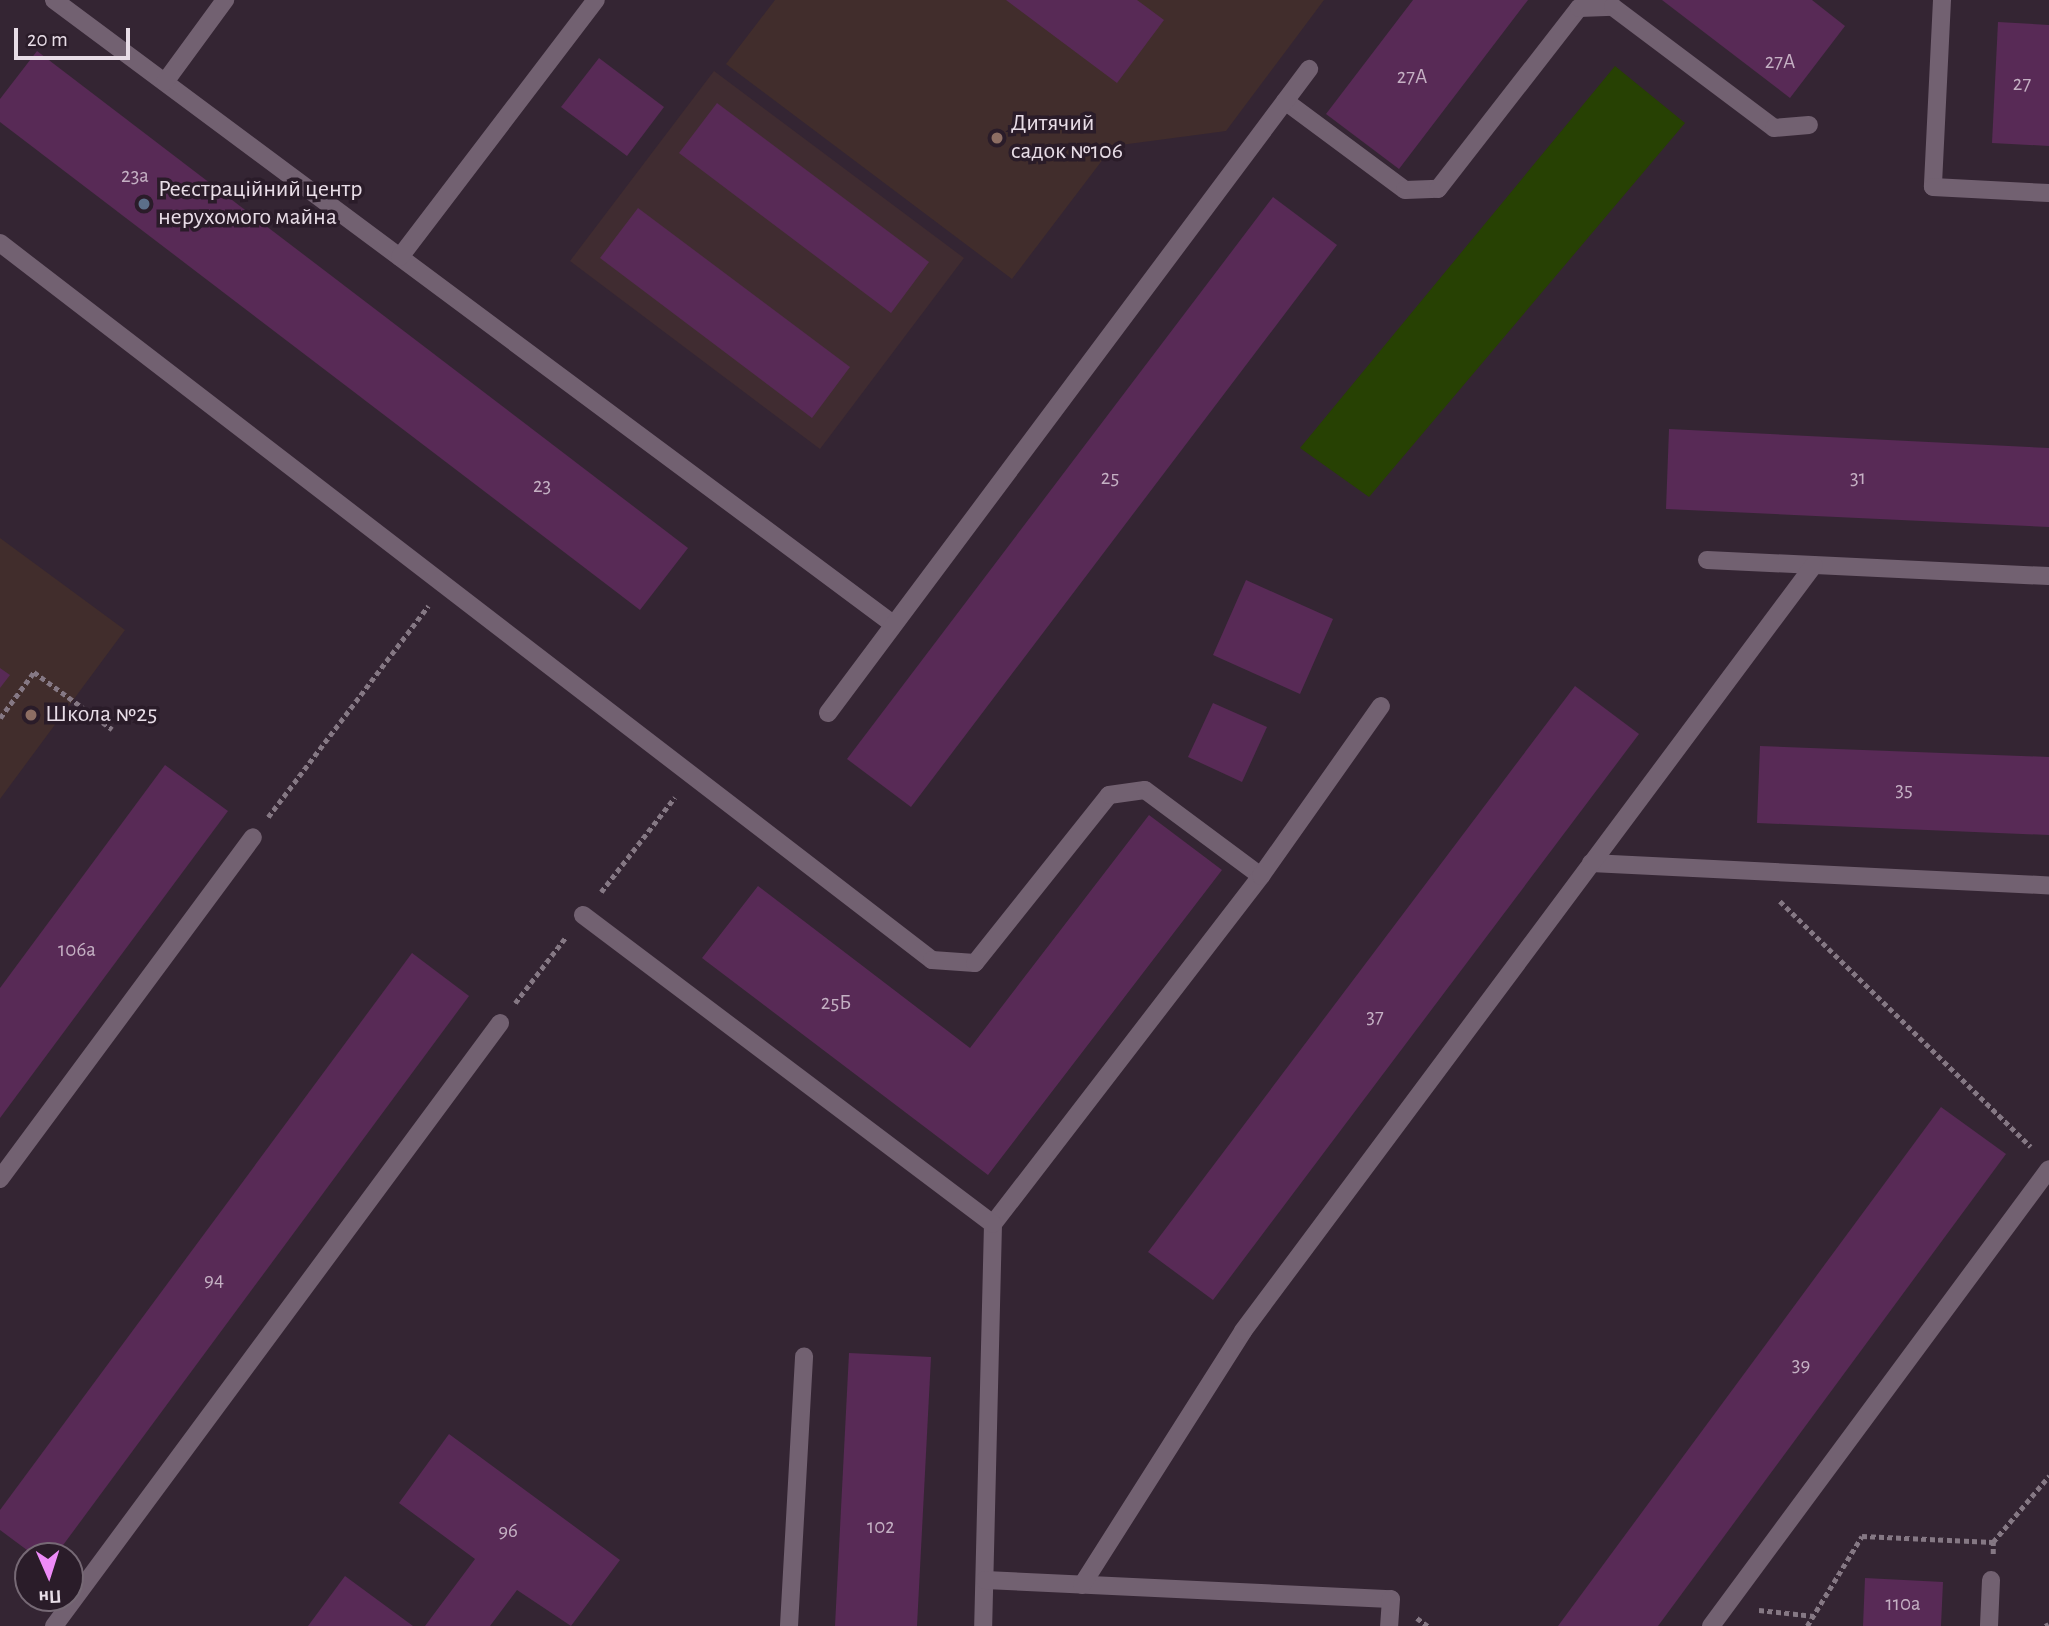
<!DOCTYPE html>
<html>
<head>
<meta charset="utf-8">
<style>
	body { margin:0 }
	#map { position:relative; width:2049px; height:1626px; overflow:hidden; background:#342533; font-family:"Alegreya Sans",sans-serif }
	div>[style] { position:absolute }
	.industrial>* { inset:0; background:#402c31 }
	.education>* { inset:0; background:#412d2c }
	.green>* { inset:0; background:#274103 }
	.building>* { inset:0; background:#582a56 }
	.path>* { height:4.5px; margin-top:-2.25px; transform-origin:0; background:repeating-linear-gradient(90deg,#857884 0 5px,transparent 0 8.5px) }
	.service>* { height:18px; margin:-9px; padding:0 9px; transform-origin:9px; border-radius:9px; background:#726171 }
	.dots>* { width:19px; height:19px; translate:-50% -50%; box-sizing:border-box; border:4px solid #2a1c29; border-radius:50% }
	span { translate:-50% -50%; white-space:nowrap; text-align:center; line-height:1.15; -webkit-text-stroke:7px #2a1c29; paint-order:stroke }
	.number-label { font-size:21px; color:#c4b0c3 }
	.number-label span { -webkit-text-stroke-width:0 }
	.poi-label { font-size:24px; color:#e8dde7 }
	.left { translate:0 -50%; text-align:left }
	.north { position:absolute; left:14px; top:1542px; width:70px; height:70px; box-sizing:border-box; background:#2a1c29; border:2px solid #766975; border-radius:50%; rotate:177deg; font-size:19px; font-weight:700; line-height:28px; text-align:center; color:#e8dde7 }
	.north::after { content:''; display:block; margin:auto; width:24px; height:32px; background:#ee8bf8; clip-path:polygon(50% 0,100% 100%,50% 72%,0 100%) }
	.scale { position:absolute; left:14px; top:28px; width:116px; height:32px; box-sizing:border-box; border:4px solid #e8dde7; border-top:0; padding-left:9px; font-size:21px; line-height:24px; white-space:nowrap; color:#e8dde7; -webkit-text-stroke:5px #2a1c29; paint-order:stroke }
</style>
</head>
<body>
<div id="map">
	<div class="industrial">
		<i style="clip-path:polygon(714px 71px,964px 258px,820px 449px,570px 261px)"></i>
	</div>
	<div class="education">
		<i style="clip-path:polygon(775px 0,1324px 0,1226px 131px,1113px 146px,1012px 279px,726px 64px)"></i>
		<i style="clip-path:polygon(0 538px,125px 630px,0 799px)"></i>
	</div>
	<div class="green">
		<i style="clip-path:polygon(1615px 66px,1685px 123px,1369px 497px,1300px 448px)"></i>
	</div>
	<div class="building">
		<i style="clip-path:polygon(1006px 0,1137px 0,1164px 20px,1117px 83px)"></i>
		<i style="clip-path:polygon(1413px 0,1528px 0,1399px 169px,1326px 114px)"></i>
		<i style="clip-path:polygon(1662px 0,1812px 0,1845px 26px,1790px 98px)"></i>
		<i style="clip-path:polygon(1998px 22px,2049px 25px,2049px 146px,1992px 143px)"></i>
		<i style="clip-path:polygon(37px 51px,688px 548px,640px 610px,0 122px,0 99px)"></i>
		<i style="clip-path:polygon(599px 58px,664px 107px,627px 156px,561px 107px)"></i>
		<i style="clip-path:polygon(717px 103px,929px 262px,891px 313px,679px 153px)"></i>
		<i style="clip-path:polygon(1273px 197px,1337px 245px,911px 807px,847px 759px)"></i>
		<i style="clip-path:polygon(638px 208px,850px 367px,812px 418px,600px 258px)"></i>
		<i style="clip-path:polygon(1669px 429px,2049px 448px,2049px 527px,1666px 509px)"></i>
		<i style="clip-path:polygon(1246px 580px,1333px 619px,1300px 694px,1213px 655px)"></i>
		<i style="clip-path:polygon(0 668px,10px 675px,0 688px)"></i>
		<i style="clip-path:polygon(1575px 686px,1639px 734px,1213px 1300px,1148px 1252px)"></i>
		<i style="clip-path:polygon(1213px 703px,1267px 727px,1242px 782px,1188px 757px)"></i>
		<i style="clip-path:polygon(1760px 746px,2049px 757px,2049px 835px,1757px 823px)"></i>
		<i style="clip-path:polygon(165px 765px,228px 811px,0 1118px,0 988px)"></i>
		<i style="clip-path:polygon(1149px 815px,1222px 870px,988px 1175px,702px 958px,758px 886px,970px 1048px)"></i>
		<i style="clip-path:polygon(412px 953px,469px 996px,55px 1556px,35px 1556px,0 1530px,0 1510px)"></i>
		<i style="clip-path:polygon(1941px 1107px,2006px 1154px,1658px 1626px,1558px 1626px)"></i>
		<i style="clip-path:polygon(849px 1353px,931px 1357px,917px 1626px,835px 1626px)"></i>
		<i style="clip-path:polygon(449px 1434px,620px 1560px,571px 1626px,517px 1590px,490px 1626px,425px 1626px,475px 1559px,399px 1503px)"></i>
		<i style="clip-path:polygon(345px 1576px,413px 1626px,308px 1626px)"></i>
		<i style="clip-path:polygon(1865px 1578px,1943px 1582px,1941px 1626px,1863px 1626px)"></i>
	</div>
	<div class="path">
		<i style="left:0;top:718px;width:57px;rotate:-53.5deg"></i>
		<i style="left:34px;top:672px;width:97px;rotate:36.2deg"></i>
		<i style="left:268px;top:817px;width:265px;rotate:-52.8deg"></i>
		<i style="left:601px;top:892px;width:120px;rotate:-52.1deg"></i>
		<i style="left:1780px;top:901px;width:351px;rotate:44.4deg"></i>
		<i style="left:515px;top:1003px;width:82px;rotate:-52.4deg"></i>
		<i style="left:1993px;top:1554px;width:12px;rotate:-90deg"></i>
		<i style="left:1993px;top:1542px;width:87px;rotate:-49.7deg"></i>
		<i style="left:1759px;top:1610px;width:55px;rotate:6.2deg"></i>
		<i style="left:1417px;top:1618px;width:14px;rotate:36deg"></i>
		<i style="left:1807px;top:1626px;width:105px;rotate:-58.6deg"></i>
		<i style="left:1862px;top:1536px;width:131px;rotate:2.6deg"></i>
		<i style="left:2045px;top:1626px;width:4px;rotate:-27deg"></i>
	</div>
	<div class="service">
		<i style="left:54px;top:0;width:1046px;rotate:36.64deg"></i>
		<i style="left:1942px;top:0;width:187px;rotate:92.8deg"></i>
		<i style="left:1933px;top:187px;width:116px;rotate:3deg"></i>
		<i style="left:165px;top:82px;width:102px;rotate:-53.8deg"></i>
		<i style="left:1285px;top:101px;width:149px;rotate:36.6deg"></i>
		<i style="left:1405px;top:190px;width:33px;rotate:-2deg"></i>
		<i style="left:1438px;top:189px;width:229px;rotate:-52.1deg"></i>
		<i style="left:1579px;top:8px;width:34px;rotate:-2deg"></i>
		<i style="left:1613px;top:7px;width:201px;rotate:36.9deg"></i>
		<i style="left:1774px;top:128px;width:35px;rotate:-5deg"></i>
		<i style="left:0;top:243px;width:1176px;rotate:37.57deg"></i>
		<i style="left:932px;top:960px;width:43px;rotate:4deg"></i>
		<i style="left:975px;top:963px;width:215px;rotate:-51.4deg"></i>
		<i style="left:1109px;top:795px;width:36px;rotate:-8deg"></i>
		<i style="left:1145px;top:790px;width:144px;rotate:36.6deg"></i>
		<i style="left:1261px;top:876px;width:439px;rotate:127.6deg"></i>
		<i style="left:993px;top:1224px;width:402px;rotate:91.4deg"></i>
		<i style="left:400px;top:257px;width:323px;rotate:-52.7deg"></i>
		<i style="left:1707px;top:560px;width:342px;rotate:2.7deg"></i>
		<i style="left:828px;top:713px;width:804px;rotate:-53.24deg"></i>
		<i style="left:1591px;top:863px;width:459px;rotate:2.8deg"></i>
		<i style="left:1261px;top:876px;width:208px;rotate:-54.8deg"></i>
		<i style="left:583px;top:915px;width:513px;rotate:37deg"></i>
		<i style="left:0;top:1179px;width:425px;rotate:-53.5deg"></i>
		<i style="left:985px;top:1580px;width:406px;rotate:2.7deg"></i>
		<i style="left:1391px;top:1599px;width:27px;rotate:94deg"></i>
		<i style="left:1082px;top:1585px;width:301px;rotate:-57.6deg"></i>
		<i style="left:1243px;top:1331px;width:955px;rotate:-53.3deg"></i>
		<i style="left:54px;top:1626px;width:750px;rotate:-53.51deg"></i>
		<i style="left:789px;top:1626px;width:270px;rotate:-86.8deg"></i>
		<i style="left:1711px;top:1626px;width:568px;rotate:-53.51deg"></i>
		<i style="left:1989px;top:1626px;width:46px;rotate:-87.5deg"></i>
	</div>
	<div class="dots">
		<i style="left:997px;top:138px;background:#8d6e63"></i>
		<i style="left:144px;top:204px;background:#5c6f8a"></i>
		<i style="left:31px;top:715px;background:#8d6e63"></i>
	</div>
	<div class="number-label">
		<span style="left:1780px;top:62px">27А</span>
		<span style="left:1412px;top:77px">27А</span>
		<span style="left:2022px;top:84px">27</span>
		<span style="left:135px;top:176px">23а</span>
		<span style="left:1110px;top:478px">25</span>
		<span style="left:1858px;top:478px">31</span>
		<span style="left:542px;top:486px">23</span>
		<span style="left:1904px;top:790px">35</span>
		<span style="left:77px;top:950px">106а</span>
		<span style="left:836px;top:1003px">25Б</span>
		<span style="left:1375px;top:1017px">37</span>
		<span style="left:214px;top:1280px">94</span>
		<span style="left:1801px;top:1365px">39</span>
		<span style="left:881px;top:1527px">102</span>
		<span style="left:508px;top:1531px">96</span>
		<span style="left:1903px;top:1604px">110а</span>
	</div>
	<div class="poi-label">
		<span class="left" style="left:1011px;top:138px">Дитячий<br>садок №106</span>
		<span class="left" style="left:158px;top:204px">Реєстраційний центр<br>нерухомого майна</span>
		<span class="left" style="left:45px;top:715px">Школа №25</span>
	</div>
	<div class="north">Пн</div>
	<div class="scale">20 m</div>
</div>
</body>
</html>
